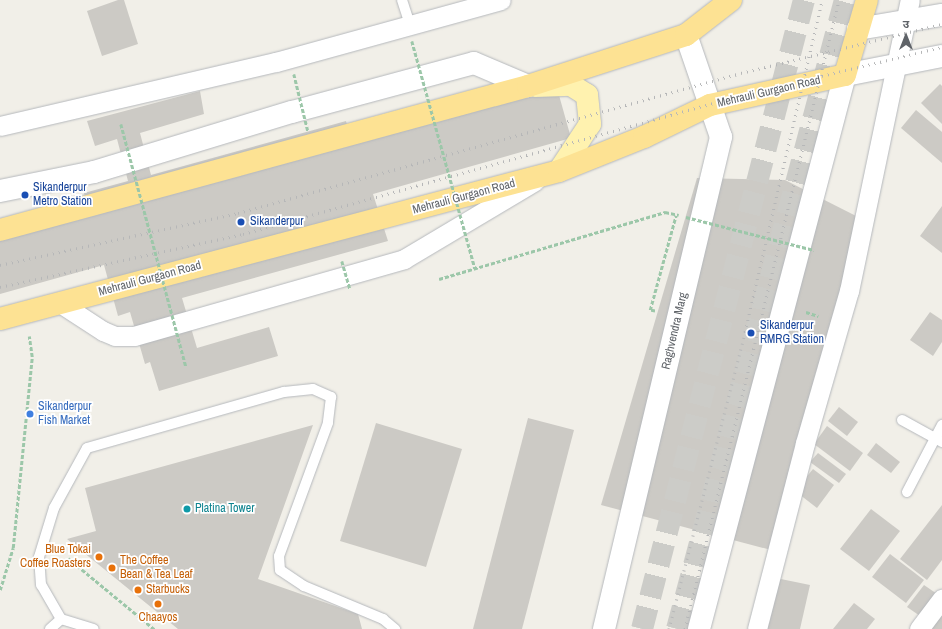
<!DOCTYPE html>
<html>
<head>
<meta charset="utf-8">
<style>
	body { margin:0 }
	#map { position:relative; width:942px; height:629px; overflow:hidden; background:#f1efe8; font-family:"Archivo Narrow","Noto Sans Devanagari",sans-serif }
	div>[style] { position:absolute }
	.building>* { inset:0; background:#cccac5 }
	.secondary-tunnel>* { height:22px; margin-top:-11px; transform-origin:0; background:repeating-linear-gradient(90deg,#ccccc8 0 22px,transparent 0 33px) }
	.path>* { height:2.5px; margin-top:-1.25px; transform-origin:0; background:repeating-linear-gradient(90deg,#9cc7a9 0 4px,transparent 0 6px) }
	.roads { filter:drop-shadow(0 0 1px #b5b8bc) drop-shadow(0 0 1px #b5b8bc) }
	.lane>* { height:10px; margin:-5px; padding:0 5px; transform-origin:5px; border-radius:5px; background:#fff }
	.street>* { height:19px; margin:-9.5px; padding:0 9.5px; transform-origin:9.5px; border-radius:9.5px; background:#fff }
	.secondary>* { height:22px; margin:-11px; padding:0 11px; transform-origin:11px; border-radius:11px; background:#fff }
	.primary>* { height:22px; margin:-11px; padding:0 11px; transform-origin:11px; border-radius:11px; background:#fff2af }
	.highway>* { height:22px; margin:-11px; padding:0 11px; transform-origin:11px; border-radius:11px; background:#fde293 }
	.rail>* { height:3px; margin-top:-1.5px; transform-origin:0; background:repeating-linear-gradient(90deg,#b6b7b8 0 1px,transparent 0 6px) }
	.path-bridge>* { height:2.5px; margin-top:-1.25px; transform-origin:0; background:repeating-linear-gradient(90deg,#9cc7a9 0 4px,transparent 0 6px) }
	.dots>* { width:11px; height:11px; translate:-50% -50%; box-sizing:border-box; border:2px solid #fff; border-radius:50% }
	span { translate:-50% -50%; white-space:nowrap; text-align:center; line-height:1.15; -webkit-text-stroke:3.5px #fff; paint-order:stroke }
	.street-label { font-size:12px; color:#5f6368 }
	.transit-label { font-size:12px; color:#164399 }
	.left { translate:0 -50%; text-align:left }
	.shop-label { font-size:12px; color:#366cbe }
	.culture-label { font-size:12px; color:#0d838f }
	.food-label { font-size:12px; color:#c56008 }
	.right { translate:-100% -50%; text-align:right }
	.north { position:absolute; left:886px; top:16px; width:40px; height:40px; -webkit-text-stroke:3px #fff; paint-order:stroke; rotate:0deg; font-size:11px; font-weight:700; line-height:16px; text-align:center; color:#5f6368 }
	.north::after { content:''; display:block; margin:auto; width:14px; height:18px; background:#5f6368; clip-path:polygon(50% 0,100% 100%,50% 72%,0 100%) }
</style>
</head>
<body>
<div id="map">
	<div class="building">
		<i style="clip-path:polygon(118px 0,124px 0,138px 44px,102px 56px,87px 11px)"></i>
		<i style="clip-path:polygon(940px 84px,942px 86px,942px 124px,921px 103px)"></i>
		<i style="clip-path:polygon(557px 88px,571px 138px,373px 194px,388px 241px,182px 298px,197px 348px,269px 327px,278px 356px,159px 391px,150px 362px,145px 364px,130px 312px,118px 316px,104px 265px,0 294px,0 240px,90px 215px,84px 193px,128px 181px,117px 139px,95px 146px,87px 121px,200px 91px,204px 114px,140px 133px,151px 175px,346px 121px,352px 144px)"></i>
		<i style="clip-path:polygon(916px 110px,942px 132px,942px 163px,901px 128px)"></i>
		<i style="clip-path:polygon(697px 178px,785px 180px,860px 218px,771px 550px,601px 505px)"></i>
		<i style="clip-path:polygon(942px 206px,942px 253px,920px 236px)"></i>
		<i style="clip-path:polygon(930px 312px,942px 320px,942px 342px,933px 356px,910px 340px)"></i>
		<i style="clip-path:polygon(839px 407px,858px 422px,847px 436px,828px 421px)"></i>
		<i style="clip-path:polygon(528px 418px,574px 430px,522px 629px,473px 629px)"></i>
		<i style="clip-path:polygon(376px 423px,462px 449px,426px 567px,340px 541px)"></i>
		<i style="clip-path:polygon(313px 425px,258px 579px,358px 614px,362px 629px,178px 629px,67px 539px,96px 531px,85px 488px)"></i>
		<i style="clip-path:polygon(827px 426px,863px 453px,850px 471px,814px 444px)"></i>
		<i style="clip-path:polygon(876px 443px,900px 462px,891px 473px,867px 455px)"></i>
		<i style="clip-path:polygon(818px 453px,846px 474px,839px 483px,810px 462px)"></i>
		<i style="clip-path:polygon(813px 469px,834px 485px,817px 508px,795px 491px)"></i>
		<i style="clip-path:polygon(942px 505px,942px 560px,927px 580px,900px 559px)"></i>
		<i style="clip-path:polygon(871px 509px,900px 531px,869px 571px,840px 549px)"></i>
		<i style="clip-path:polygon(890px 554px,924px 580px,906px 603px,872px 577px)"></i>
		<i style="clip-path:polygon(776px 578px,810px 585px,800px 629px,764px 629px)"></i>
		<i style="clip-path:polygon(924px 585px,940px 596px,923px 618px,907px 607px)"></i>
		<i style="clip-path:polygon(854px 603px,875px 619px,867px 629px,833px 629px)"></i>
		<i style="clip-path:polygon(942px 611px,942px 629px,929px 629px)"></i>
	</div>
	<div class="secondary-tunnel">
		<i style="left:642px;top:629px;width:650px;rotate:-75.56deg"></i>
		<i style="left:677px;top:629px;width:651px;rotate:-75.05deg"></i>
	</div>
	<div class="path">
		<i style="left:439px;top:279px;width:236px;rotate:-16.5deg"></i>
		<i style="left:665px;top:212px;width:14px;rotate:12deg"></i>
		<i style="left:655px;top:311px;width:5px;rotate:-169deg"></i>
		<i style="left:650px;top:310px;width:98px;rotate:-74.7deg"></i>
		<i style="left:806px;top:312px;width:13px;rotate:18deg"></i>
		<i style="left:68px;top:558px;width:112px;rotate:39.5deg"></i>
		<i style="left:0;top:590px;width:44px;rotate:-72.8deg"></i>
		<i style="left:13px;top:548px;width:192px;rotate:-84.3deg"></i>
		<i style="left:32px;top:357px;width:21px;rotate:-98deg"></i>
	</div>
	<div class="roads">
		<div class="lane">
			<i style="left:402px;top:0;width:26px;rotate:72deg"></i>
			<i style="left:902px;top:420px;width:46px;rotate:28.8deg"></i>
			<i style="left:907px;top:492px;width:76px;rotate:-62.4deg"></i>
			<i style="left:61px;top:619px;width:39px;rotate:-120deg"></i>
			<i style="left:41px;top:585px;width:28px;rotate:-94deg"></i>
			<i style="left:39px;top:557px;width:51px;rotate:-73deg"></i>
			<i style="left:54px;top:508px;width:68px;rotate:-61.2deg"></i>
			<i style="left:87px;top:448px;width:205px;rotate:-15.9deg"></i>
			<i style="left:284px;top:392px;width:29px;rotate:-6deg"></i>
			<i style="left:313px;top:389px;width:20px;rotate:24deg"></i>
			<i style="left:331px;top:397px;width:26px;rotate:97deg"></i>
			<i style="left:328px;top:423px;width:142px;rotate:110.2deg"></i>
			<i style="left:279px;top:556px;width:14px;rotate:86deg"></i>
			<i style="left:280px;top:570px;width:29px;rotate:34deg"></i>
			<i style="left:304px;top:586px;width:86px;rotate:22.7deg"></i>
			<i style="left:383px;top:619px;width:16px;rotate:40deg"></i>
			<i style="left:50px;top:629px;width:15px;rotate:-42deg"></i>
			<i style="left:61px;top:619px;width:34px;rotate:17deg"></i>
		</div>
		<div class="street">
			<i style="left:0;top:126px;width:283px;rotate:-13.1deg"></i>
			<i style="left:276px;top:62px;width:233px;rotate:-15.4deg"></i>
			<i style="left:60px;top:303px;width:51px;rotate:33.1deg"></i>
			<i style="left:103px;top:331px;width:13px;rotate:23deg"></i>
			<i style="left:115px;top:336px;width:19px"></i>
			<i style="left:134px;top:336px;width:281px;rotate:-15.9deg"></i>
			<i style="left:404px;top:259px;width:152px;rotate:-30.8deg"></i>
			<i style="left:757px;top:629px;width:192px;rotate:-75.5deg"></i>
			<i style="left:805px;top:443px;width:158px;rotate:-73.9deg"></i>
			<i style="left:849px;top:291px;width:297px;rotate:-78.2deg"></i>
			<i style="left:919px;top:629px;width:38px;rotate:-53deg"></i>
		</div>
		<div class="secondary">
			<i style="left:858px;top:29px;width:85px;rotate:-9.5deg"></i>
			<i style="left:0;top:191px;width:96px;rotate:-11.4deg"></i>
			<i style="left:94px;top:172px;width:207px;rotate:-16.9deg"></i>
			<i style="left:292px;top:112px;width:188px;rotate:-15.1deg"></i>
			<i style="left:474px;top:63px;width:59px;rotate:23.1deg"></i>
			<i style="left:604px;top:629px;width:506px;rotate:-76.62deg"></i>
			<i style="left:721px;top:137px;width:108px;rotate:-108.9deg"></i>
			<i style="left:699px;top:629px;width:573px;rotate:-75.24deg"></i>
			<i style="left:845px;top:75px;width:99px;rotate:-11.1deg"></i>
		</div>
		<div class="primary">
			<i style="left:535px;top:86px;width:36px;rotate:-2deg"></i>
			<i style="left:571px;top:85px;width:19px;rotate:32deg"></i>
			<i style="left:587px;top:95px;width:29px;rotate:84deg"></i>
			<i style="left:590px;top:124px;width:56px;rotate:123.4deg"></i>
		</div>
		<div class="highway">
			<i style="left:0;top:230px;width:547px;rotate:-15.26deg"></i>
			<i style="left:528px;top:86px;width:166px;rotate:-17.9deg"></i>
			<i style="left:686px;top:35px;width:57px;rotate:-37.9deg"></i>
			<i style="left:0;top:319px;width:578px;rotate:-14.83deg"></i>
			<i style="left:559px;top:171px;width:92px;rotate:-21.8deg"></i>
			<i style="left:644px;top:137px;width:73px;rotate:-25.9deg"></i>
			<i style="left:710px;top:105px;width:138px;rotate:-12.5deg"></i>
			<i style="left:845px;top:75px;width:78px;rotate:-73.7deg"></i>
		</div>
	</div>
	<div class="rail">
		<i style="left:0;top:265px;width:244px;rotate:-12.3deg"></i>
		<i style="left:238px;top:213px;width:522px;rotate:-15.55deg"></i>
		<i style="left:741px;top:73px;width:207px;rotate:-13.7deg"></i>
		<i style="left:0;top:287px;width:249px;rotate:-12.3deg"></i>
		<i style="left:243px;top:234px;width:522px;rotate:-15.55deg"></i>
		<i style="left:746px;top:94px;width:202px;rotate:-13.5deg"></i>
		<i style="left:669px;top:629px;width:307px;rotate:-75.6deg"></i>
		<i style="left:745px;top:332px;width:341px;rotate:-76.9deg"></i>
		<i style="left:685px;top:629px;width:648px;rotate:-76.24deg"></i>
	</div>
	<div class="path-bridge">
		<i style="left:412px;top:41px;width:236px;rotate:74.5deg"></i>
		<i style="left:294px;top:74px;width:59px;rotate:76.2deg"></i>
		<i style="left:121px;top:124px;width:251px;rotate:75deg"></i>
		<i style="left:686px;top:217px;width:132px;rotate:14.5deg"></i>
		<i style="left:342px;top:261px;width:29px;rotate:74deg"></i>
	</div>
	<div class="dots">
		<i style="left:25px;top:195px;background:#1a4fb4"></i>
		<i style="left:241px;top:222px;background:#1a4fb4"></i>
		<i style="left:751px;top:333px;background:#1a4fb4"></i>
		<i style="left:30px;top:414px;background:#3f7fe0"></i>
		<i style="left:187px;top:509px;background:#0f9aa8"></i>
		<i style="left:99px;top:557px;background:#e8710a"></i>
		<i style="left:112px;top:568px;background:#e8710a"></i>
		<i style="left:138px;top:590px;background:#e8710a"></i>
		<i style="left:158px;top:604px;background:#e8710a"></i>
	</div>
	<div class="street-label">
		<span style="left:769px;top:92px;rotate:-13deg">Mehrauli Gurgaon Road</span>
		<span style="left:464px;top:197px;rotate:-15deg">Mehrauli Gurgaon Road</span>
		<span style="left:150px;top:279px;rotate:-15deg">Mehrauli Gurgaon Road</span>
		<span style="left:675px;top:331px;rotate:-77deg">Raghvendra Marg</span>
	</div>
	<div class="transit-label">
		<span class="left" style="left:33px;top:195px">Sikanderpur<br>Metro Station</span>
		<span class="left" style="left:250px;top:222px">Sikanderpur</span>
		<span class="left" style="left:760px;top:333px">Sikanderpur<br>RMRG Station</span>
	</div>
	<div class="shop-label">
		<span class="left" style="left:38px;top:414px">Sikanderpur<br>Fish Market</span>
	</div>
	<div class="culture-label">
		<span class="left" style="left:195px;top:509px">Platina Tower</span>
	</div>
	<div class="food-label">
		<span class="right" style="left:91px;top:557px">Blue Tokai<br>Coffee Roasters</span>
		<span class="left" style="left:120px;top:568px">The Coffee<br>Bean &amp; Tea Leaf</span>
		<span class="left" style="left:146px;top:590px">Starbucks</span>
		<span style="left:158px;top:618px">Chaayos</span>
	</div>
	<div class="north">उ</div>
</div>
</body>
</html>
